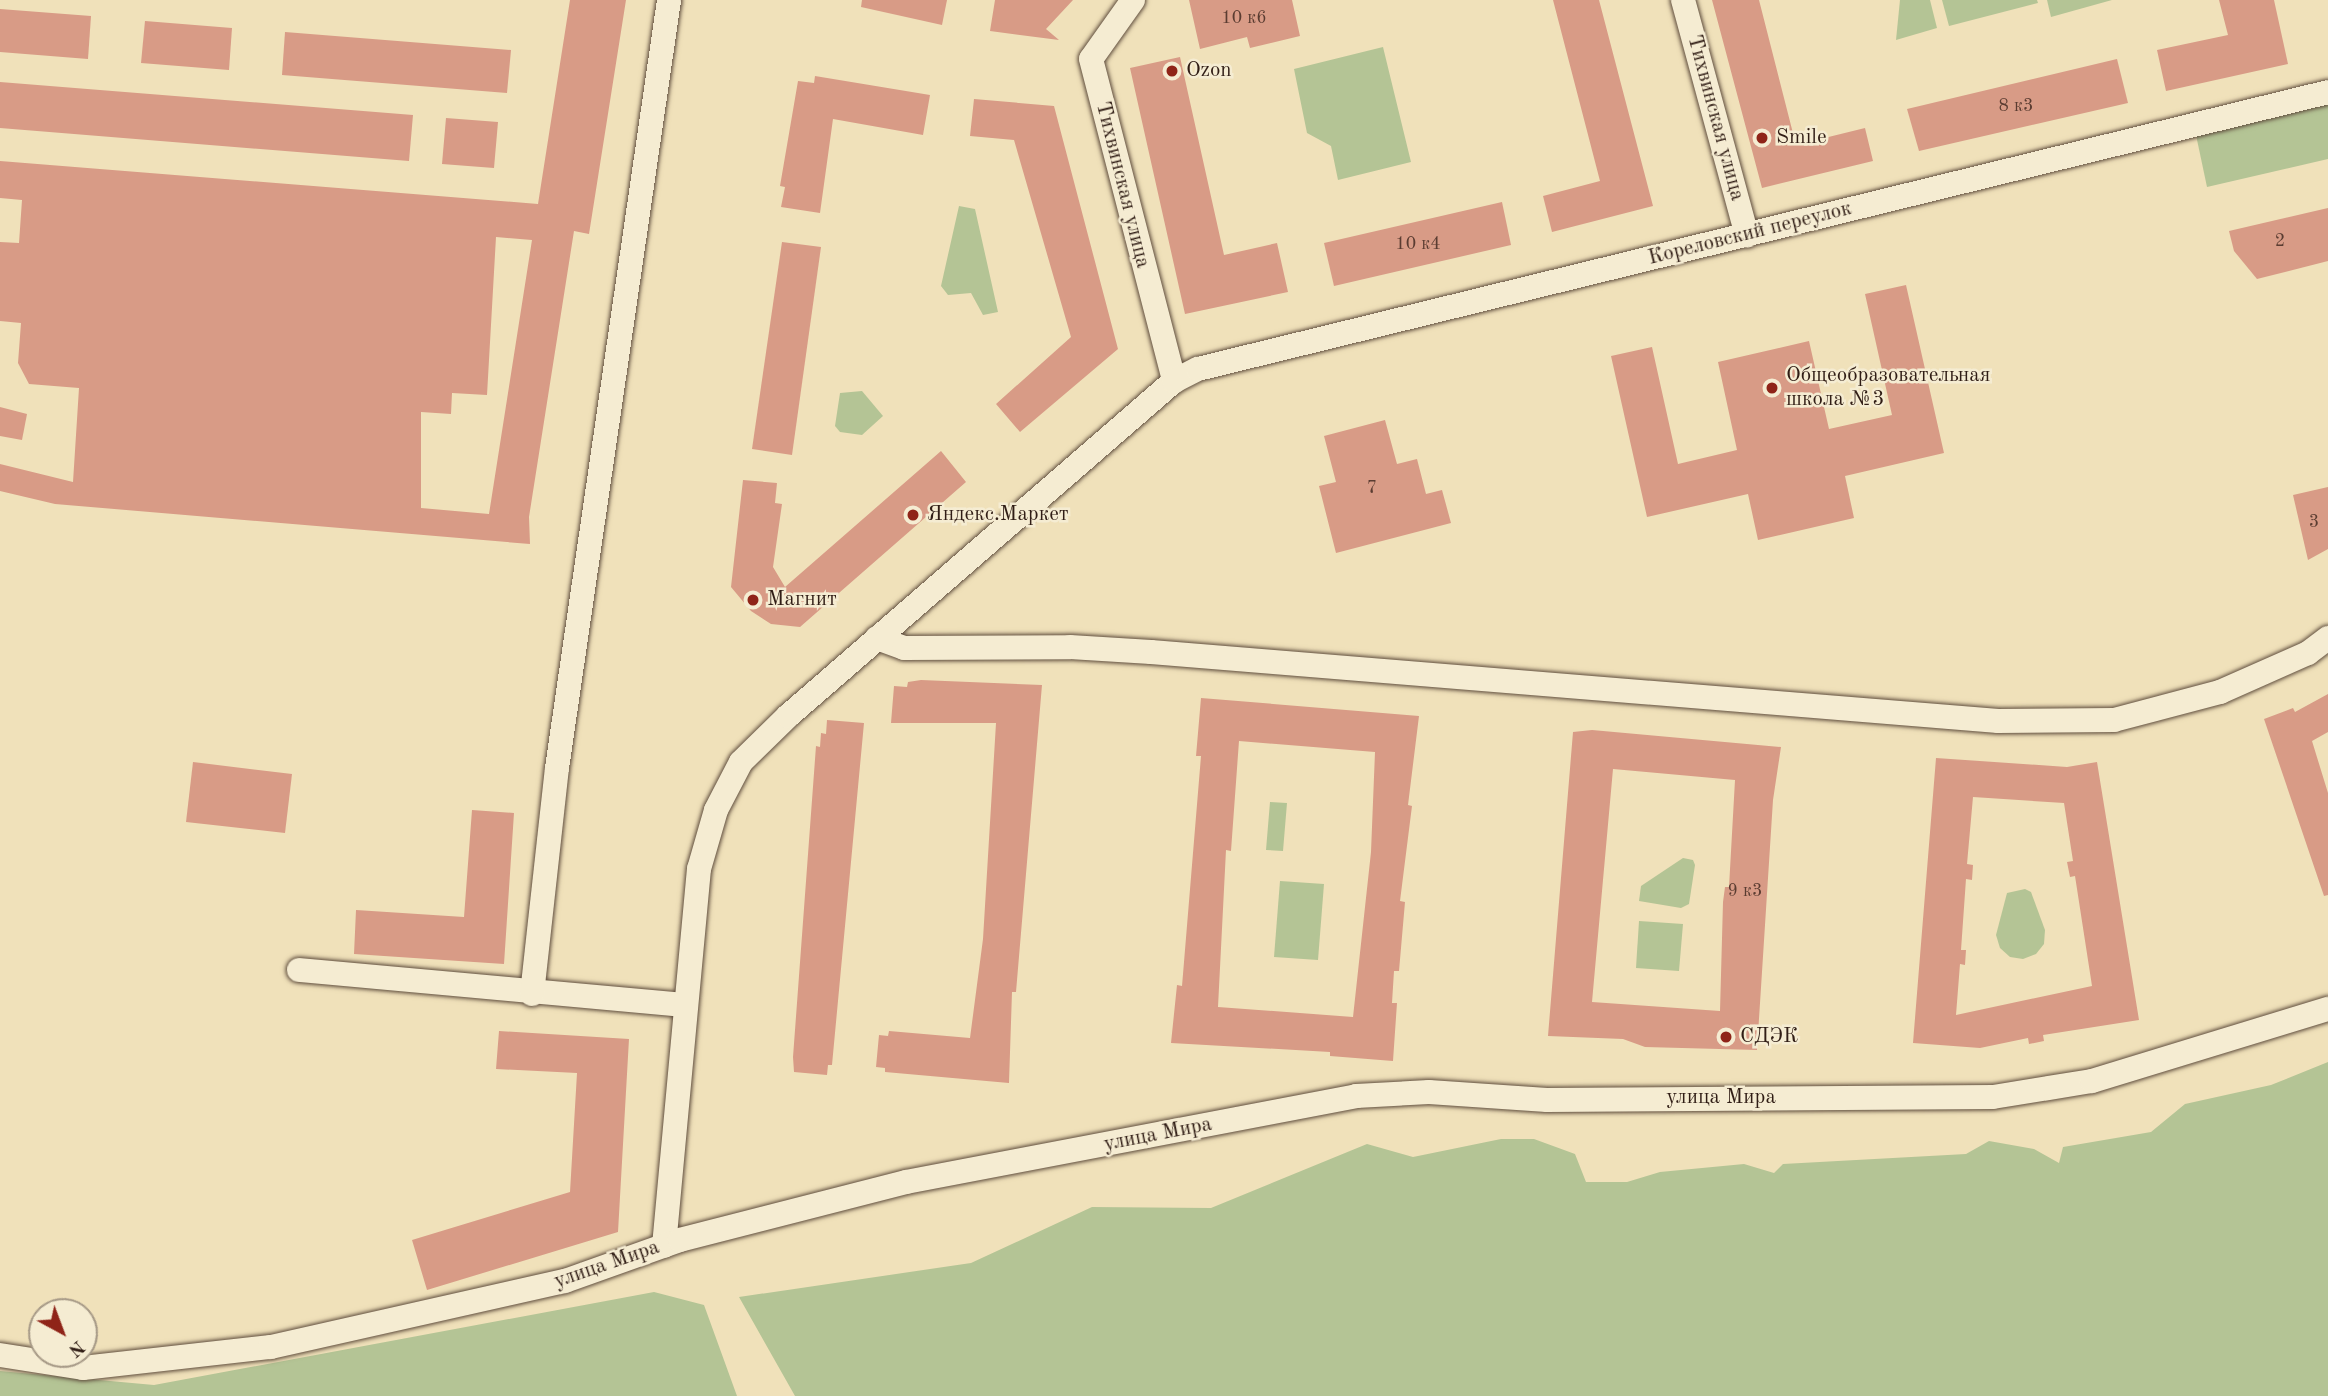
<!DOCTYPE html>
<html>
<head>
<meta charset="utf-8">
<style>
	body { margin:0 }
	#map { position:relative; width:2328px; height:1396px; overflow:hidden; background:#f0e1ba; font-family:"Old Standard TT",serif }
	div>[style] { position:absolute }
	.green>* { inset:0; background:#b4c495 }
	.building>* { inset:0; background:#d89b86 }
	.roads { filter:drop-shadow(0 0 2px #604e3e) drop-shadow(0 0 2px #604e3e) }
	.minor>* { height:24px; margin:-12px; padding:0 12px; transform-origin:12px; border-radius:12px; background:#f5ecd2 }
	.dots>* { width:19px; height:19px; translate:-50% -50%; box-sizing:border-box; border:4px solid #f5ecd2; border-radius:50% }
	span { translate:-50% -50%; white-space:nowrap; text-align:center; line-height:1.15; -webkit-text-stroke:5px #f5ecd2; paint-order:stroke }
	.number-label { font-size:18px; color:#5a3c31 }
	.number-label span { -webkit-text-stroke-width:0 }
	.poi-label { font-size:21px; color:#301d15 }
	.left { translate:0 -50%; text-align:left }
	.street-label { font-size:21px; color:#301d15 }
	.north { position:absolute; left:28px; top:1298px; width:70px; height:70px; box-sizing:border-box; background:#f5ecd2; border:2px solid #a69986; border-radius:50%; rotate:139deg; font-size:19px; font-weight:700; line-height:28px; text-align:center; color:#301d15 }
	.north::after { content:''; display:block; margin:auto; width:24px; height:32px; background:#8f2418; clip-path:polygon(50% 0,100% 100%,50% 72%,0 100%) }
</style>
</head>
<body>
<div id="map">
	<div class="green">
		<i style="clip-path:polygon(1900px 0,1930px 0,1937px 28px,1896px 40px)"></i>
		<i style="clip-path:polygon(1942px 0,2037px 0,2038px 3px,1949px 26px)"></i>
		<i style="clip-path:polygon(2047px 0,2112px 0,2051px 17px)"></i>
		<i style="clip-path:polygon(1383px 47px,1411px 162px,1338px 180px,1331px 146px,1307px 133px,1294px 69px)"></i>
		<i style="clip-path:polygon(2328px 104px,2328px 159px,2207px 187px,2196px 135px)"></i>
		<i style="clip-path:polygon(959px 206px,975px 209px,998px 312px,983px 315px,971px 293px,948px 295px,941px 286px)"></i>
		<i style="clip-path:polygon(862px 391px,883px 416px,862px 435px,840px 432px,835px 426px,840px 393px)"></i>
		<i style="clip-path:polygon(1270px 802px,1287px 803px,1283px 851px,1266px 850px)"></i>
		<i style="clip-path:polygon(1683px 858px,1693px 860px,1695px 865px,1689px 904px,1681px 908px,1639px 901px,1641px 886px)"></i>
		<i style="clip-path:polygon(1280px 881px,1324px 884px,1318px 960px,1274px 957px)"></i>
		<i style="clip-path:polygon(2025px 889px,2031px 892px,2045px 930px,2044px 944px,2036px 954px,2023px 959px,2010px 957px,2000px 948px,1996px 935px,2007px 893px)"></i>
		<i style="clip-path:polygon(1639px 921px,1683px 924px,1679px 971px,1636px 968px)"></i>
		<i style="clip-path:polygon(2328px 1062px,2328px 1396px,795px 1396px,739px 1297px,971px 1263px,1092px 1207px,1211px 1208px,1367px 1144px,1413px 1157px,1501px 1139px,1534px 1139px,1575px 1154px,1586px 1182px,1627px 1182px,1660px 1172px,1744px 1164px,1774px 1173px,1783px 1164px,1966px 1154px,1989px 1141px,2034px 1149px,2059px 1163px,2063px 1147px,2151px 1132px,2185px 1104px,2271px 1085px)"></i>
		<i style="clip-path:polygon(654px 1292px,704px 1305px,737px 1396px,0 1396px,0 1371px,154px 1385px)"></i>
	</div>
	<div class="building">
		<i style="clip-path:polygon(evenodd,570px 0,626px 0,589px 234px,574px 231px,529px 517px,530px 544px,55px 504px,0 491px,0 464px,73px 482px,79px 388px,29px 384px,18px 363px,21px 323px,0 321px,0 242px,19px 243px,22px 200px,0 198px,0 161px,538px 204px,570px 0,496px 237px,532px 240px,489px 514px,421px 508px,421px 412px,451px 414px,452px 393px,487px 395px,496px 237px)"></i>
		<i style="clip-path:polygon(862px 0,947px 0,942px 25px,861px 7px)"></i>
		<i style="clip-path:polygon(995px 0,1073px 0,1046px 29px,1059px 40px,990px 31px)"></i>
		<i style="clip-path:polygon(1189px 0,1292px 0,1300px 36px,1250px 48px,1247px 37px,1200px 49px)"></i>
		<i style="clip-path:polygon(1553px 0,1599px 0,1653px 206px,1552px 232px,1543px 196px,1600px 181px)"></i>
		<i style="clip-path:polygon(1712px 0,1759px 0,1796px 145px,1865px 128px,1873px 161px,1762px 188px)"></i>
		<i style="clip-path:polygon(2219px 0,2274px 0,2288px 64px,2166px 91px,2157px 50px,2228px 35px)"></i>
		<i style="clip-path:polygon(0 9px,91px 16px,88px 59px,0 52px)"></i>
		<i style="clip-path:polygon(145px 21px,232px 28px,229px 70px,141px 63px)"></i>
		<i style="clip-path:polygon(285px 32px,511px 50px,507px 93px,282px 75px)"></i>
		<i style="clip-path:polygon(1180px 57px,1224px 255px,1277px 243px,1288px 292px,1185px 314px,1130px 68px)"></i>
		<i style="clip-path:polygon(2117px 59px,2128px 103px,1919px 151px,1907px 109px)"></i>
		<i style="clip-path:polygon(815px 76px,930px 95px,923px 135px,833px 119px,820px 213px,781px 207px,785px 187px,780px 186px,798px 81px,814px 83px)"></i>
		<i style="clip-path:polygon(0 82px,413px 115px,409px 161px,0 128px)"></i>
		<i style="clip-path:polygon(974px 99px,1054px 106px,1118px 349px,1020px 432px,996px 404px,1071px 337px,1014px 140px,970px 136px)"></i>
		<i style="clip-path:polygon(446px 118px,498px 122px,494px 168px,442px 164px)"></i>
		<i style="clip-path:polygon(1502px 202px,1511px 245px,1334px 286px,1324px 243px)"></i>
		<i style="clip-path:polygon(2328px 208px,2328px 261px,2257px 279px,2234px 251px,2229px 231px)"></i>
		<i style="clip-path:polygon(782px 242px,821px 247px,792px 455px,752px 449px)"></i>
		<i style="clip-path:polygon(1906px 285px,1944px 453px,1845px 476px,1854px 518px,1758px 540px,1748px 494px,1647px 517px,1611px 356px,1652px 347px,1678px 464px,1737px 450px,1718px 362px,1809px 341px,1829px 429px,1892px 415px,1865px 294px)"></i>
		<i style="clip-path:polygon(0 407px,27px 414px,22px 440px,0 436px)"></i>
		<i style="clip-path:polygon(1385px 420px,1397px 464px,1417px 459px,1426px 494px,1442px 490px,1451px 523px,1336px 553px,1319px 486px,1336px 482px,1324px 436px)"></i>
		<i style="clip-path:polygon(941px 451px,966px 482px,800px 627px,771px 624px,751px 611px,731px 587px,743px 480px,777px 483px,775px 503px,782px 504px,773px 567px,785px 587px)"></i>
		<i style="clip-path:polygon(2328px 487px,2328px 549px,2308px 560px,2293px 495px)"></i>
		<i style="clip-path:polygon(921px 680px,1042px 685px,1016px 992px,1012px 992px,1009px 1083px,885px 1072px,885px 1068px,876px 1067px,879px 1035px,888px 1036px,889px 1031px,970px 1038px,983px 939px,996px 723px,891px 723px,894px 686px,907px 687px,908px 682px)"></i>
		<i style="clip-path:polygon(2328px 694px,2328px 732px,2312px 741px,2328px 793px,2328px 895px,2324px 896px,2264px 719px,2293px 708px,2295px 712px)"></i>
		<i style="clip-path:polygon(evenodd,1201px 698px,1419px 716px,1408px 805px,1412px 806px,1400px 901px,1405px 902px,1399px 971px,1394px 971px,1392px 1003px,1397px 1003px,1393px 1061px,1330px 1056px,1330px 1052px,1171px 1043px,1177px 985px,1182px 986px,1184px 962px,1201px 756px,1196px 756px,1201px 698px,1239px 741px,1375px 752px,1371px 852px,1353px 1017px,1218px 1007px,1226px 850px,1231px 851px,1239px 741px)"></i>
		<i style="clip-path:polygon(827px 720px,864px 723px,832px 1065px,828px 1065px,827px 1075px,794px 1072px,793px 1057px,816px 746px,820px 747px,821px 733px,826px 734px)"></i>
		<i style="clip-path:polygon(evenodd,1592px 730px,1781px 747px,1773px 800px,1757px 1050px,1645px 1047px,1623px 1039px,1548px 1036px,1573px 732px,1592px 730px,1613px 769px,1735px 780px,1729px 887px,1725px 887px,1723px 902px,1720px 1011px,1592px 1002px,1613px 769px)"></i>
		<i style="clip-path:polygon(evenodd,1936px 758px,2067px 767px,2097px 762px,2139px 1020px,2043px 1035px,2044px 1041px,2029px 1044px,2028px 1038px,1980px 1048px,1913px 1043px,1936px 758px,1973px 797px,2064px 803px,2073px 861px,2067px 862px,2070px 877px,2075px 876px,2092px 986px,1956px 1015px,1960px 964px,1965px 965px,1966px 950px,1961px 950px,1966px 879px,1972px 880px,1973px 865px,1967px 864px,1973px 797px)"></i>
		<i style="clip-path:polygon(193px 762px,292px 774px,285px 833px,186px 822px)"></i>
		<i style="clip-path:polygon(472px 810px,514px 813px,504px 964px,354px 954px,356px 910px,464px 917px)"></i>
		<i style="clip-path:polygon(499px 1031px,629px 1039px,618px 1232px,427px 1290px,412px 1240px,570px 1192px,577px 1073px,496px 1069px)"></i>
	</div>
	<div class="roads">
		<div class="minor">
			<i style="left:1133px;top:0;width:72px;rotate:125.4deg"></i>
			<i style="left:1091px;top:59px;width:333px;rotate:75.5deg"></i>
			<i style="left:1683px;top:0;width:244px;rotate:74.8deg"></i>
			<i style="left:877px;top:638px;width:29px;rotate:20deg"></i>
			<i style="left:904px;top:648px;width:166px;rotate:-0.3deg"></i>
			<i style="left:1070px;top:647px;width:81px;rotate:3.5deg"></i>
			<i style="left:1151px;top:652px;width:850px;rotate:4.66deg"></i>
			<i style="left:1998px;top:721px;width:116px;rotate:-0.5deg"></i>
			<i style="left:2114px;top:720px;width:110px;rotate:-14.8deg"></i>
			<i style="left:2220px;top:692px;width:96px;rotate:-23.9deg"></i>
			<i style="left:2308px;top:653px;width:25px;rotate:-37deg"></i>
			<i style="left:299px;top:970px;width:386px;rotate:5.2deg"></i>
			<i style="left:532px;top:994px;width:227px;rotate:-83.7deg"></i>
			<i style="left:557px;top:768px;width:776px;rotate:-81.7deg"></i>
			<i style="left:664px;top:1246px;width:379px;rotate:-84.7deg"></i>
			<i style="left:699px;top:869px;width:61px;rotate:-73.9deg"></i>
			<i style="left:716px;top:810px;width:54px;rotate:-62.5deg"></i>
			<i style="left:741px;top:762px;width:66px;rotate:-44.4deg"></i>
			<i style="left:788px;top:716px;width:511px;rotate:-40.95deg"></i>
			<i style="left:1174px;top:381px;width:27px;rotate:-27deg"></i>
			<i style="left:1198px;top:369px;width:1163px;rotate:-13.77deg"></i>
			<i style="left:0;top:1355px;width:84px;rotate:8.9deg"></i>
			<i style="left:83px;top:1368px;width:189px;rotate:-6.4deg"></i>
			<i style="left:271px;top:1347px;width:301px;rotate:-12.7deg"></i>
			<i style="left:565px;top:1281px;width:122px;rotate:-19.6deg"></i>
			<i style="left:680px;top:1240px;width:233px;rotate:-14.4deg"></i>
			<i style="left:906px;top:1182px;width:458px;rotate:-10.8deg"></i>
			<i style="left:1356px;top:1096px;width:73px;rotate:-3.1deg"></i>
			<i style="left:1429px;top:1092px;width:118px;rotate:3.9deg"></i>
			<i style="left:1547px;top:1100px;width:446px;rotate:-0.4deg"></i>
			<i style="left:1993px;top:1097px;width:100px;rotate:-9.2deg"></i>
			<i style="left:2092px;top:1081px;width:247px;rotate:-17deg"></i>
		</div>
	</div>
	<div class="dots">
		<i style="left:1172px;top:71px;background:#8f2418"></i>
		<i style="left:1762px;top:138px;background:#8f2418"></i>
		<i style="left:1772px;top:388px;background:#8f2418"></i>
		<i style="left:913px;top:515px;background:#8f2418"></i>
		<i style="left:753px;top:600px;background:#8f2418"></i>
		<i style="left:1726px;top:1037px;background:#8f2418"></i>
	</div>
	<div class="number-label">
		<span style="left:1244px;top:18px">10 к6</span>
		<span style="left:2016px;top:106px">8 к3</span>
		<span style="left:2280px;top:241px">2</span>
		<span style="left:1418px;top:244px">10 к4</span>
		<span style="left:1372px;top:488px">7</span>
		<span style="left:2314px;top:522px">3</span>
		<span style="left:1745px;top:891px">9 к3</span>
	</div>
	<div class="poi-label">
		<span class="left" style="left:1186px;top:71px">Ozon</span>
		<span class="left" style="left:1776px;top:138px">Smile</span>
		<span class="left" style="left:1786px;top:388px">Общеобразовательная<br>школа №3</span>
		<span class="left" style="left:927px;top:515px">Яндекс.Маркет</span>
		<span class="left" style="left:767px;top:600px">Магнит</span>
		<span class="left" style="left:1740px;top:1037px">СДЭК</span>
	</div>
	<div class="street-label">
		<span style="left:1715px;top:118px;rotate:75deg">Тихвинская улица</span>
		<span style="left:1122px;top:185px;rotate:76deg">Тихвинская улица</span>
		<span style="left:1750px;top:234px;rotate:-14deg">Кореловский переулок</span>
		<span style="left:1721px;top:1098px">улица Мира</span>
		<span style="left:1158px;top:1135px;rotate:-11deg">улица Мира</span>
		<span style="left:607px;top:1265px;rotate:-19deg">улица Мира</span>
	</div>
	<div class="north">N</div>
</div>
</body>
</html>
